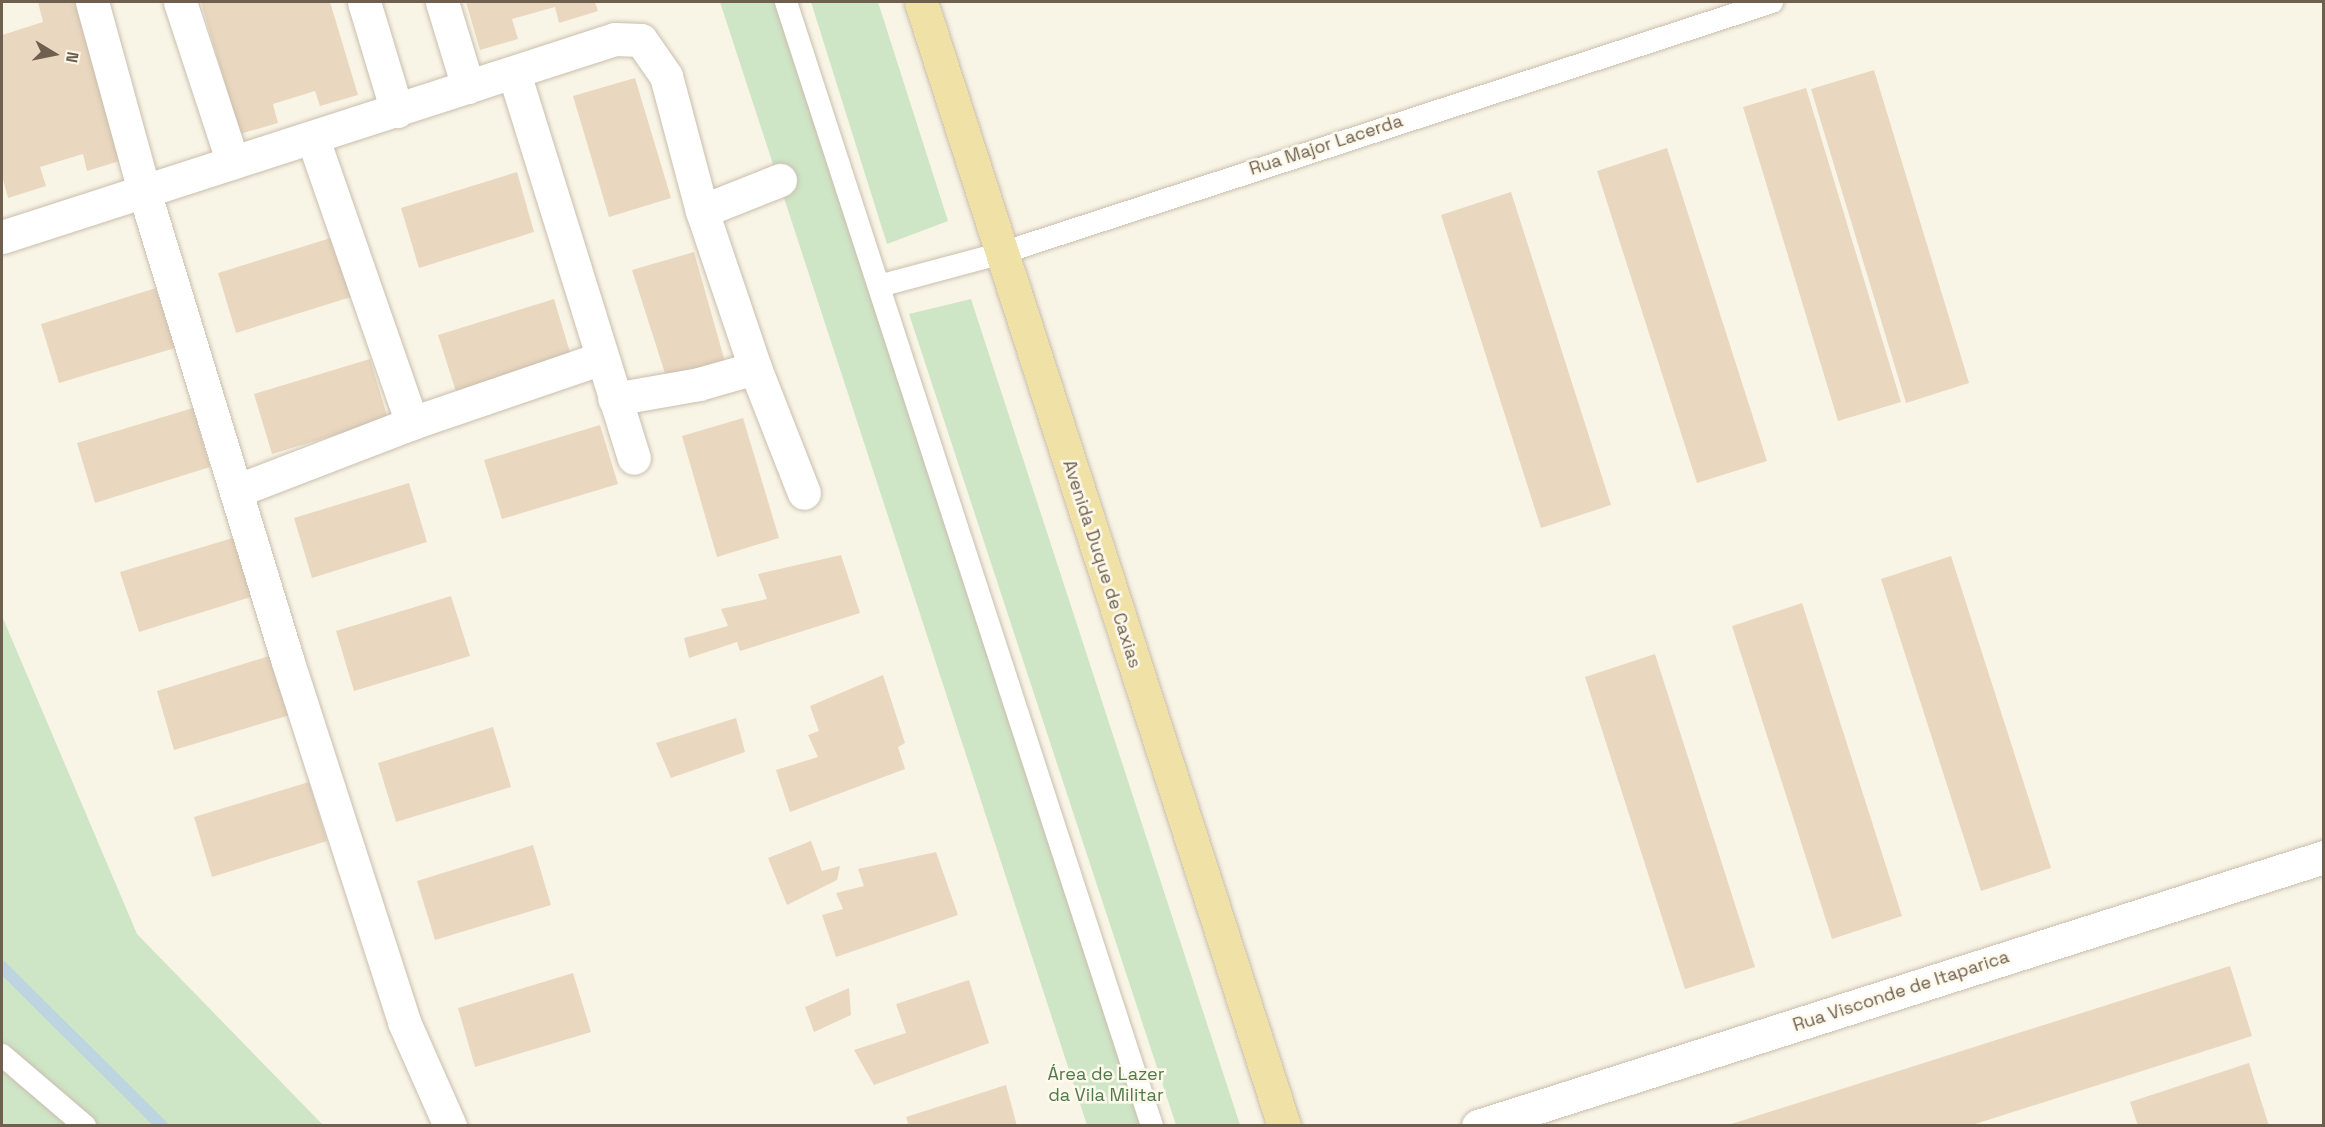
<!DOCTYPE html>
<html>
<head>
<meta charset="utf-8">
<style>
	body { margin:0 }
	#map { position:relative; width:2325px; height:1127px; overflow:hidden; background:#f9f5e6; font-family:"Space Grotesk",sans-serif }
	div>[style] { position:absolute }
	.green>* { inset:0; background:#cee5c6 }
	.stream>* { height:12px; margin:-6px; padding:0 6px; transform-origin:6px; border-radius:6px; background:#bdd5e0 }
	.building>* { inset:0; background:#e9d7bf }
	.roads { filter:drop-shadow(0 0 2px #c9beae) drop-shadow(0 0 2px #c9beae) }
	.service>* { height:22px; margin:-11px; padding:0 11px; transform-origin:11px; border-radius:11px; background:#fff }
	.minor>* { height:33px; margin:-16.5px; padding:0 16.5px; transform-origin:16.5px; border-radius:16.5px; background:#fff }
	.primary>* { height:33px; margin:-16.5px; padding:0 16.5px; transform-origin:16.5px; border-radius:16.5px; background:#f0e1a6 }
	span { translate:-50% -50%; white-space:nowrap; text-align:center; line-height:1.15; -webkit-text-stroke:5px #fdf9ec; paint-order:stroke }
	.street-label { font-size:18px; color:#6f5f4e }
	.park-label { font-size:18px; color:#517a4b }
	.frame { position:absolute; inset:0; border:3px solid #6f5f4e; pointer-events:none }
	.north { position:absolute; left:24px; top:24px; width:60px; height:60px; -webkit-text-stroke:4px #fdf9ec; paint-order:stroke; rotate:100deg; font-size:16px; font-weight:700; line-height:24px; text-align:center; color:#6f5f4e }
	.north::after { content:''; display:block; margin:auto; width:21px; height:27px; background:#6f5f4e; clip-path:polygon(50% 0,100% 100%,50% 72%,0 100%) }
</style>
</head>
<body>
<div id="map">
	<div class="green">
		<i style="clip-path:polygon(720px 2px,785px 2px,1152px 1125px,1087px 1125px)"></i>
		<i style="clip-path:polygon(811px 2px,878px 2px,948px 221px,887px 244px)"></i>
		<i style="clip-path:polygon(971px 299px,1240px 1125px,1176px 1125px,909px 314px)"></i>
		<i style="clip-path:polygon(2px 616px,137px 934px,323px 1125px,2px 1125px)"></i>
	</div>
	<div class="stream">
		<i style="left:2px;top:967px;width:226px;rotate:44.8deg"></i>
	</div>
	<div class="building">
		<i style="clip-path:polygon(38px 2px,78px 2px,126px 159px,87px 171px,83px 154px,40px 167px,46px 186px,8px 198px,2px 176px,2px 35px,43px 22px)"></i>
		<i style="clip-path:polygon(201px 2px,330px 2px,358px 95px,320px 106px,315px 91px,273px 104px,278px 123px,240px 134px)"></i>
		<i style="clip-path:polygon(466px 2px,595px 2px,598px 11px,559px 23px,555px 7px,512px 19px,518px 39px,480px 50px)"></i>
		<i style="clip-path:polygon(1874px 70px,1969px 383px,1906px 403px,1811px 89px)"></i>
		<i style="clip-path:polygon(635px 78px,671px 198px,609px 217px,573px 96px)"></i>
		<i style="clip-path:polygon(1806px 88px,1901px 402px,1838px 421px,1743px 107px)"></i>
		<i style="clip-path:polygon(1667px 148px,1767px 461px,1697px 483px,1597px 171px)"></i>
		<i style="clip-path:polygon(517px 172px,534px 232px,419px 268px,401px 208px)"></i>
		<i style="clip-path:polygon(1511px 192px,1611px 505px,1541px 528px,1441px 215px)"></i>
		<i style="clip-path:polygon(334px 237px,351px 297px,236px 333px,218px 273px)"></i>
		<i style="clip-path:polygon(694px 252px,727px 369px,669px 386px,632px 270px)"></i>
		<i style="clip-path:polygon(156px 288px,175px 348px,59px 383px,41px 324px)"></i>
		<i style="clip-path:polygon(554px 299px,572px 359px,457px 395px,438px 335px)"></i>
		<i style="clip-path:polygon(370px 359px,388px 419px,272px 454px,254px 394px)"></i>
		<i style="clip-path:polygon(193px 408px,210px 467px,95px 503px,77px 443px)"></i>
		<i style="clip-path:polygon(743px 418px,779px 538px,717px 557px,682px 436px)"></i>
		<i style="clip-path:polygon(600px 425px,618px 484px,502px 519px,484px 460px)"></i>
		<i style="clip-path:polygon(409px 483px,427px 542px,312px 578px,294px 518px)"></i>
		<i style="clip-path:polygon(236px 537px,254px 596px,139px 632px,120px 572px)"></i>
		<i style="clip-path:polygon(841px 555px,860px 613px,740px 651px,737px 642px,689px 658px,684px 638px,728px 626px,721px 609px,767px 599px,758px 574px)"></i>
		<i style="clip-path:polygon(1951px 556px,2051px 868px,1981px 891px,1881px 579px)"></i>
		<i style="clip-path:polygon(451px 596px,470px 656px,354px 691px,336px 631px)"></i>
		<i style="clip-path:polygon(1802px 603px,1902px 916px,1832px 939px,1732px 626px)"></i>
		<i style="clip-path:polygon(1655px 654px,1755px 967px,1685px 989px,1585px 677px)"></i>
		<i style="clip-path:polygon(272px 655px,290px 715px,174px 750px,157px 691px)"></i>
		<i style="clip-path:polygon(883px 675px,905px 743px,898px 747px,905px 769px,790px 812px,776px 770px,818px 757px,808px 735px,819px 731px,810px 706px)"></i>
		<i style="clip-path:polygon(736px 718px,745px 752px,671px 778px,656px 743px)"></i>
		<i style="clip-path:polygon(493px 727px,511px 787px,396px 822px,378px 763px)"></i>
		<i style="clip-path:polygon(309px 782px,327px 841px,212px 877px,194px 817px)"></i>
		<i style="clip-path:polygon(811px 841px,822px 871px,840px 866px,837px 880px,787px 905px,768px 858px)"></i>
		<i style="clip-path:polygon(533px 845px,551px 905px,435px 940px,417px 881px)"></i>
		<i style="clip-path:polygon(936px 852px,958px 915px,836px 957px,822px 915px,843px 909px,836px 893px,864px 886px,858px 869px)"></i>
		<i style="clip-path:polygon(2230px 966px,2252px 1036px,1969px 1126px,1725px 1126px)"></i>
		<i style="clip-path:polygon(573px 973px,591px 1032px,475px 1067px,458px 1008px)"></i>
		<i style="clip-path:polygon(969px 980px,989px 1043px,874px 1085px,854px 1050px,906px 1033px,896px 1004px)"></i>
		<i style="clip-path:polygon(849px 988px,851px 1015px,814px 1032px,805px 1007px)"></i>
		<i style="clip-path:polygon(2249px 1063px,2269px 1126px,2138px 1126px,2130px 1102px)"></i>
		<i style="clip-path:polygon(1006px 1085px,1017px 1126px,909px 1126px,906px 1117px)"></i>
	</div>
	<div class="roads">
		<div class="service">
			<i style="left:786px;top:2px;width:1182px;rotate:71.96deg"></i>
			<i style="left:879px;top:286px;width:127px;rotate:-15deg"></i>
			<i style="left:1002px;top:253px;width:810px;rotate:-18.05deg"></i>
			<i style="left:2px;top:1055px;width:109px;rotate:40.5deg"></i>
		</div>
		<div class="minor">
			<i style="left:92px;top:2px;width:196px;rotate:74.6deg"></i>
			<i style="left:144px;top:191px;width:489px;rotate:73deg"></i>
			<i style="left:287px;top:659px;width:381px;rotate:72.1deg"></i>
			<i style="left:404px;top:1022px;width:114px;rotate:66.1deg"></i>
			<i style="left:180px;top:2px;width:169px;rotate:71.8deg"></i>
			<i style="left:364px;top:2px;width:114px;rotate:73.2deg"></i>
			<i style="left:442px;top:2px;width:89px;rotate:73deg"></i>
			<i style="left:514px;top:73px;width:403px;rotate:72.7deg"></i>
			<i style="left:313px;top:139px;width:301px;rotate:70.8deg"></i>
			<i style="left:702px;top:211px;width:84px;rotate:-21.7deg"></i>
			<i style="left:2px;top:237px;width:644px;rotate:-17.9deg"></i>
			<i style="left:615px;top:39px;width:26px;rotate:2deg"></i>
			<i style="left:641px;top:40px;width:44px;rotate:55.2deg"></i>
			<i style="left:666px;top:76px;width:140px;rotate:75.1deg"></i>
			<i style="left:702px;top:211px;width:166px;rotate:71.3deg"></i>
			<i style="left:755px;top:368px;width:58px;rotate:164.1deg"></i>
			<i style="left:699px;top:384px;width:86px;rotate:170deg"></i>
			<i style="left:755px;top:368px;width:134px;rotate:68.6deg"></i>
			<i style="left:236px;top:491px;width:189px;rotate:-21.1deg"></i>
			<i style="left:412px;top:423px;width:201px;rotate:-18.9deg"></i>
			<i style="left:1478px;top:1126px;width:888px;rotate:-17.64deg"></i>
		</div>
		<div class="primary">
			<i style="left:921px;top:2px;width:1181px;rotate:72.1deg"></i>
		</div>
	</div>
	<div class="street-label">
		<span style="left:1326px;top:145px;rotate:-18deg">Rua Major Lacerda</span>
		<span style="left:1102px;top:564px;rotate:72deg">Avenida Duque de Caxias</span>
		<span style="left:1901px;top:991px;rotate:-18deg">Rua Visconde de Itaparica</span>
	</div>
	<div class="park-label">
		<span style="left:1106px;top:1085px">Área de Lazer<br>da Vila Militar</span>
	</div>
	<div class="frame"></div>
	<div class="north">N</div>
</div>
</body>
</html>
